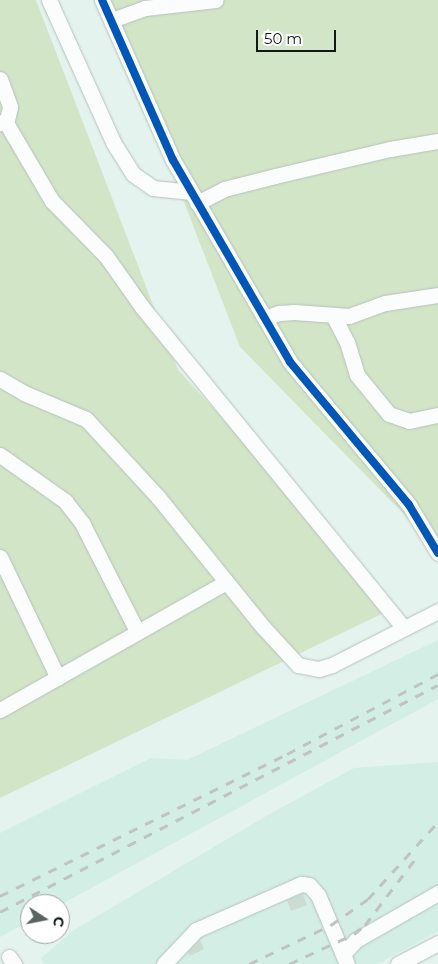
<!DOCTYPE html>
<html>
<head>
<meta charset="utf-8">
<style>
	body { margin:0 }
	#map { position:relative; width:438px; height:964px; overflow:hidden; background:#e4f3ed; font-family:Montserrat,sans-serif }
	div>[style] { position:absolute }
	.built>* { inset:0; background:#d3eee4 }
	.green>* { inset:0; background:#d3e5c7 }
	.building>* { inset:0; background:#cddcd2 }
	.roads { filter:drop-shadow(0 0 1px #b6c2bd) drop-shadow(0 0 1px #b6c2bd) }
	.minor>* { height:15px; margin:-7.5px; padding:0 7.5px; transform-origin:7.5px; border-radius:7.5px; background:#fbfdfc }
	.rail>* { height:3px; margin-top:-1.5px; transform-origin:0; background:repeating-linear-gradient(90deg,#bfc3c2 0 9px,transparent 0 18px) }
	.cycleway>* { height:8px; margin:-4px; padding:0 4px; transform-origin:4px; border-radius:4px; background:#0057b8 }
	span { translate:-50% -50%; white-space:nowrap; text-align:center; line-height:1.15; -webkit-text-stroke:4.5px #fff; paint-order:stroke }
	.north { position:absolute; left:20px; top:894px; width:50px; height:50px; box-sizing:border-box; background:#fff; border:1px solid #9fa3a2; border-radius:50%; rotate:101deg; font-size:14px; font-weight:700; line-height:20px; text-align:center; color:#101916 }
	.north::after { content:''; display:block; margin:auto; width:18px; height:22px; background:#5a6561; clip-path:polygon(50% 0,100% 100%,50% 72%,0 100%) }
	.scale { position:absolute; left:256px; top:30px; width:80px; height:22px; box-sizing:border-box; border:2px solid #101916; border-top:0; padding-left:6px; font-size:15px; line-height:18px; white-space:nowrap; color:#101916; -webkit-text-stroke:4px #fff; paint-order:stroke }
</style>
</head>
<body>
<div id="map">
	<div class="built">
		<i style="clip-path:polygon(438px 640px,438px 699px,60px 905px,30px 904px,30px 921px,0 937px,0 833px,151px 758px,187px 760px)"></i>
		<i style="clip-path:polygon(438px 762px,438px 931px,378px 964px,44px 964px,41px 958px,74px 930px,266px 816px,354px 768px)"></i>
	</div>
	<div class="green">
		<i style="clip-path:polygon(0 0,36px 0,178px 370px,396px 607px,0 798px)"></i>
		<i style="clip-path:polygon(106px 0,438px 0,438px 549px,240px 347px)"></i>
	</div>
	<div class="building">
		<i style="clip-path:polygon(303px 894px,307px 905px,291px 911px,287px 900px)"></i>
		<i style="clip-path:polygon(200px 940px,204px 949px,190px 956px,188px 952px)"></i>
	</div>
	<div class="roads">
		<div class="minor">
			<i style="left:49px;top:0;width:156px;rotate:65.7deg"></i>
			<i style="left:113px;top:142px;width:38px;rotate:58deg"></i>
			<i style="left:133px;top:174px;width:24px;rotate:35deg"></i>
			<i style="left:153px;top:188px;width:38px;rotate:6deg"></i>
			<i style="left:102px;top:0;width:175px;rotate:66.1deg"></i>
			<i style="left:173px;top:160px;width:233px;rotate:59.9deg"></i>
			<i style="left:290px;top:362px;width:186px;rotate:50.2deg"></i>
			<i style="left:409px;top:505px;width:56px;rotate:58.9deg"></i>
			<i style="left:112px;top:20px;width:35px;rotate:-20deg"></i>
			<i style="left:145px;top:8px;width:71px;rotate:-6.4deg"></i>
			<i style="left:0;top:79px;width:30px;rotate:70deg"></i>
			<i style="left:10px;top:107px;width:13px;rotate:103deg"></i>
			<i style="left:7px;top:120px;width:8px;rotate:157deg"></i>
			<i style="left:5px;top:121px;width:93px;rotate:59.6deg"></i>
			<i style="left:52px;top:201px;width:77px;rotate:45.5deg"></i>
			<i style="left:106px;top:256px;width:62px;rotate:54.8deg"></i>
			<i style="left:142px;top:307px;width:413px;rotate:50.8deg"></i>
			<i style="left:197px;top:203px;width:30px;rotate:-27deg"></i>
			<i style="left:224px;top:189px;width:53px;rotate:-14.3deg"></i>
			<i style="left:275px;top:176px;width:118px;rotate:-13.2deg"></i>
			<i style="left:390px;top:149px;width:49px;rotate:-9.5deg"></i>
			<i style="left:334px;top:317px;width:28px;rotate:63deg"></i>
			<i style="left:347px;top:342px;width:34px;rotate:73deg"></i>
			<i style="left:357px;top:375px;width:50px;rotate:50.6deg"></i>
			<i style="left:389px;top:414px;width:21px;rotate:19deg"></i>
			<i style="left:409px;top:421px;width:30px;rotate:-12deg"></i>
			<i style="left:265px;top:318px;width:15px;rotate:-20deg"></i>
			<i style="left:279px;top:313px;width:15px;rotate:-4deg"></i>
			<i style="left:294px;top:312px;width:55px;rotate:4.2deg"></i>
			<i style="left:349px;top:316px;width:38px;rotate:-20deg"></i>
			<i style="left:385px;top:303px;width:54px;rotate:-8.6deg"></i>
			<i style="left:0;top:379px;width:28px;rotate:30deg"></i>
			<i style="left:24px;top:393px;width:67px;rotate:22.8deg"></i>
			<i style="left:86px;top:419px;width:106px;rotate:47.3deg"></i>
			<i style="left:158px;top:497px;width:167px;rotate:51.1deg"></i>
			<i style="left:263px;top:627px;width:52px;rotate:47.4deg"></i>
			<i style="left:298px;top:665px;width:21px;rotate:11deg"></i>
			<i style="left:319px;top:669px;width:14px;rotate:-17deg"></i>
			<i style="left:332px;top:665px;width:119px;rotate:-27deg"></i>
			<i style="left:0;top:455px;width:80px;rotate:35.3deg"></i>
			<i style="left:65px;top:501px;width:28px;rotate:52deg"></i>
			<i style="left:82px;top:523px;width:121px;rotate:63deg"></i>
			<i style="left:0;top:557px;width:134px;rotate:64.4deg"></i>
			<i style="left:0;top:710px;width:260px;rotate:-29.5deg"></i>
			<i style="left:343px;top:954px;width:19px;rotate:-47deg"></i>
			<i style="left:356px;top:940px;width:95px;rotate:-29.8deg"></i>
			<i style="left:9px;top:957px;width:9px;rotate:54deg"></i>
			<i style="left:164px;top:964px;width:47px;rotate:-46.7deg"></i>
			<i style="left:196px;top:930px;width:115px;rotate:-23.7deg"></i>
			<i style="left:301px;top:884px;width:8px;rotate:7deg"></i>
			<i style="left:309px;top:885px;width:13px;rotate:48deg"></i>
			<i style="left:318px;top:895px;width:75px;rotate:67.2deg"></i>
			<i style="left:398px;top:964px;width:45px;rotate:-27.7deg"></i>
		</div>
	</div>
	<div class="rail">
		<i style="left:0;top:896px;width:320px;rotate:-26.3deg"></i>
		<i style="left:287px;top:754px;width:171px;rotate:-27.9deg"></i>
		<i style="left:0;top:912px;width:493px;rotate:-27.4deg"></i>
		<i style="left:249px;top:964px;width:91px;rotate:-25.4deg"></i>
		<i style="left:331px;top:925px;width:45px;rotate:-35.1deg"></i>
		<i style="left:368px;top:899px;width:104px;rotate:-47.7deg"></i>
		<i style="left:289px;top:964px;width:72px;rotate:-24.8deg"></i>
		<i style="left:354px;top:934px;width:14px;rotate:-39deg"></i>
		<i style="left:365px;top:925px;width:89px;rotate:-52.7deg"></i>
	</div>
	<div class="cycleway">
		<i style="left:102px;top:0;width:175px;rotate:66.1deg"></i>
		<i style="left:173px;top:160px;width:233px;rotate:59.9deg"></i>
		<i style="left:290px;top:362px;width:186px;rotate:50.2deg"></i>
		<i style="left:409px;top:505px;width:56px;rotate:58.9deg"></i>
	</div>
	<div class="north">С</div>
	<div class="scale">50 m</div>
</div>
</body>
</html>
